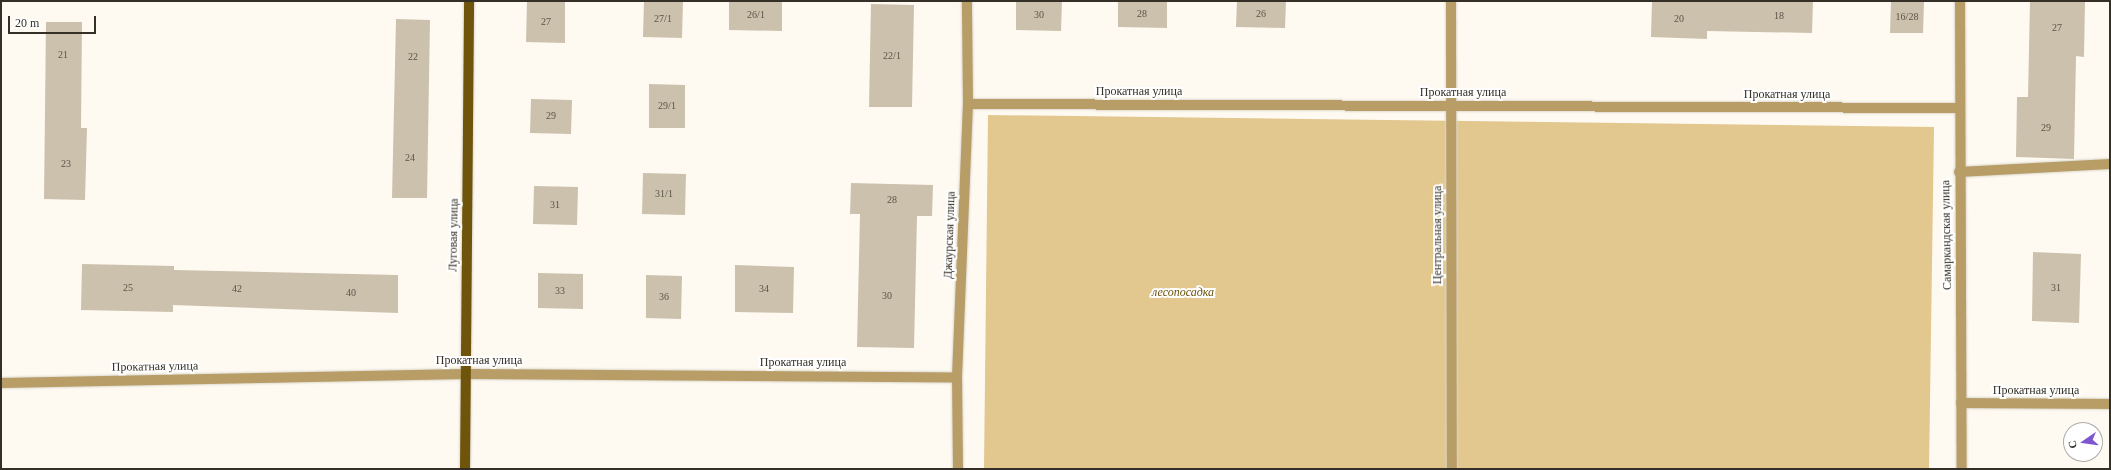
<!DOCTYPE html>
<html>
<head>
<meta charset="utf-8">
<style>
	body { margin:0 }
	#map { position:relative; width:2111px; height:470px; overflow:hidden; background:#fefaf1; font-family:"Times New Roman",serif }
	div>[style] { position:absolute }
	.green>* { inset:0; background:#e2c78e }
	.building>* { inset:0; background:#ccc1ac }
	.roads { filter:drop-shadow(0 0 1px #dad6cd) drop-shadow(0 0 1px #dad6cd) }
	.minor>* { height:10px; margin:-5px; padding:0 5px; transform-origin:5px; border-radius:5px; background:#b89d66 }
	.major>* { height:10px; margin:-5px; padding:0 5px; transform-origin:5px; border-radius:5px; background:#6f540c }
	span { translate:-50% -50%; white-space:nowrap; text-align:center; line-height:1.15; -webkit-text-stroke:4px #fff; paint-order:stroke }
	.number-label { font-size:10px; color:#5a5448 }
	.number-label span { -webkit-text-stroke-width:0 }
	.street-label { font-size:12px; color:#343027 }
	.park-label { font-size:12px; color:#6c510b; font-style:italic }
	.frame { position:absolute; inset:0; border:2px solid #343027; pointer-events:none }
	.north { position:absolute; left:2063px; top:422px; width:40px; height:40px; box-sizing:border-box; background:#fff; border:1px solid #aeaca9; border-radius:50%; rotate:257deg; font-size:11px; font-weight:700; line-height:16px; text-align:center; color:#343027 }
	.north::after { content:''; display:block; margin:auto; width:14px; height:18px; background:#7e57d0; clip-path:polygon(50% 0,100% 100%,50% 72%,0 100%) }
	.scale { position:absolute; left:8px; top:16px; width:88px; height:18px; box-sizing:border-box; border:2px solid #343027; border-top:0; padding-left:5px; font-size:12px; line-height:14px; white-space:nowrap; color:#343027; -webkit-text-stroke:3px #fff; paint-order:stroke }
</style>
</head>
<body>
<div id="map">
	<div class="green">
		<i style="clip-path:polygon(988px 115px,1934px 127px,1929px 469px,984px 469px)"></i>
	</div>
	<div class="building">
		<i style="clip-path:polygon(527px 1px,565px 1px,565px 43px,526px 42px)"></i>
		<i style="clip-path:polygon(644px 1px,683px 1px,682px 38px,643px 37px)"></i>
		<i style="clip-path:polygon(729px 1px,782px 1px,782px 31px,729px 30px)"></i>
		<i style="clip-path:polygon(1016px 1px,1062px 1px,1061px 31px,1016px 30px)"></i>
		<i style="clip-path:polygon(1118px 1px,1167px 1px,1167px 28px,1118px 27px)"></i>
		<i style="clip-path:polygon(1237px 1px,1286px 1px,1285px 28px,1236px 27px)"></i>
		<i style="clip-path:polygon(1652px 1px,1813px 1px,1812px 33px,1707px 31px,1707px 39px,1651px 37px)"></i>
		<i style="clip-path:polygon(1891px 1px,1924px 1px,1923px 33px,1890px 33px)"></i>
		<i style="clip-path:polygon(2030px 1px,2085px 1px,2084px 57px,2076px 56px,2074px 159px,2016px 157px,2017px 97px,2028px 97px)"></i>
		<i style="clip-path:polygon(871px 4px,914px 5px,912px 107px,869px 107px)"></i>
		<i style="clip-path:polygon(396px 19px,430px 20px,427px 198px,392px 198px)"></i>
		<i style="clip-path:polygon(46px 22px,82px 22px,81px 128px,87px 128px,85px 200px,44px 199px)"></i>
		<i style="clip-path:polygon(649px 84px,685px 85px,685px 128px,649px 128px)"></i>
		<i style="clip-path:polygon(531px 99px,572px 100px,571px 134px,530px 133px)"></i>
		<i style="clip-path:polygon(643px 173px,686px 174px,685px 215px,642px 214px)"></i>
		<i style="clip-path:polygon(851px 183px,933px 185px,932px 216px,917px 216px,914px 348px,857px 347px,860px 214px,850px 214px)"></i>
		<i style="clip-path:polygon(534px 186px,578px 187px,577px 225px,533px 224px)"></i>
		<i style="clip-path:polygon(2033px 252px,2081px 254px,2079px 323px,2032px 321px)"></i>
		<i style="clip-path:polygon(82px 264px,174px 266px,174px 270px,398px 275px,398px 313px,173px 305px,173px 312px,81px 310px)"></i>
		<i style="clip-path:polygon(735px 265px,794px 267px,793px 313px,735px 312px)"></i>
		<i style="clip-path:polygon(538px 273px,583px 274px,583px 309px,538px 308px)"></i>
		<i style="clip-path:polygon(646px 275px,682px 276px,681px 319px,646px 318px)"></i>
	</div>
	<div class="roads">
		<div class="minor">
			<i style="left:1451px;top:1px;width:468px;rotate:89.9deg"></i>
			<i style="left:1960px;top:1px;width:468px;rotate:89.8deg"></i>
			<i style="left:968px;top:104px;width:991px;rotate:0.23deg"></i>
			<i style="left:1959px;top:172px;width:151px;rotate:-3deg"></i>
			<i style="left:1px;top:383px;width:465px;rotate:-1.1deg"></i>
			<i style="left:466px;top:374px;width:491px;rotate:0.4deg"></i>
			<i style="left:1961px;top:403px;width:149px;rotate:0.4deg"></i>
			<i style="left:958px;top:469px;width:92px;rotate:-90.6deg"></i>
			<i style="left:957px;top:377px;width:273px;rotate:-87.7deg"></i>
			<i style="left:968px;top:104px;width:103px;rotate:-90.6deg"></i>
		</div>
		<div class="major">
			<i style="left:465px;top:469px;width:468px;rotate:-89.5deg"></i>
		</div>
	</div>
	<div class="number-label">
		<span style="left:1142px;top:14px">28</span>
		<span style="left:1261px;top:14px">26</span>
		<span style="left:756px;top:15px">26/1</span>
		<span style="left:1039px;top:15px">30</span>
		<span style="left:1779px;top:16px">18</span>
		<span style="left:1907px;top:17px">16/28</span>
		<span style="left:663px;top:19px">27/1</span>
		<span style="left:1679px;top:19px">20</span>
		<span style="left:546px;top:22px">27</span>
		<span style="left:2057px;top:28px">27</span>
		<span style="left:63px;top:55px">21</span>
		<span style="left:892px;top:56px">22/1</span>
		<span style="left:413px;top:57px">22</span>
		<span style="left:667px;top:106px">29/1</span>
		<span style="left:551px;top:116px">29</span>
		<span style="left:2046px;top:128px">29</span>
		<span style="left:410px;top:158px">24</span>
		<span style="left:66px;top:164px">23</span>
		<span style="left:664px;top:194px">31/1</span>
		<span style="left:892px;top:200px">28</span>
		<span style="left:555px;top:205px">31</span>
		<span style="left:128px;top:288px">25</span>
		<span style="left:2056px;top:288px">31</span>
		<span style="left:237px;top:289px">42</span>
		<span style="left:764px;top:289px">34</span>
		<span style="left:560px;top:291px">33</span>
		<span style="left:351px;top:293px">40</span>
		<span style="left:887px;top:296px">30</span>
		<span style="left:664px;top:297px">36</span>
	</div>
	<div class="street-label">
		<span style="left:1139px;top:92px">Прокатная улица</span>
		<span style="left:1463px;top:93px">Прокатная улица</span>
		<span style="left:1787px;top:95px">Прокатная улица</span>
		<span style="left:454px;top:235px;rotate:-89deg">Луговая улица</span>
		<span style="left:950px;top:235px;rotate:-88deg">Джаурская улица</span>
		<span style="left:1438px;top:235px;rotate:-90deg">Центральная улица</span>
		<span style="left:1947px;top:235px;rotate:-91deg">Самаркандская улица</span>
		<span style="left:479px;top:361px">Прокатная улица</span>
		<span style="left:803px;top:363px">Прокатная улица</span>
		<span style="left:155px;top:367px;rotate:-1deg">Прокатная улица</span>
		<span style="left:2036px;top:391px">Прокатная улица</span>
	</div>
	<div class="park-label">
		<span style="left:1183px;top:293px">лесопосадка</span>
	</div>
	<div class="frame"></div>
	<div class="north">С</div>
	<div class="scale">20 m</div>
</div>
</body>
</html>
